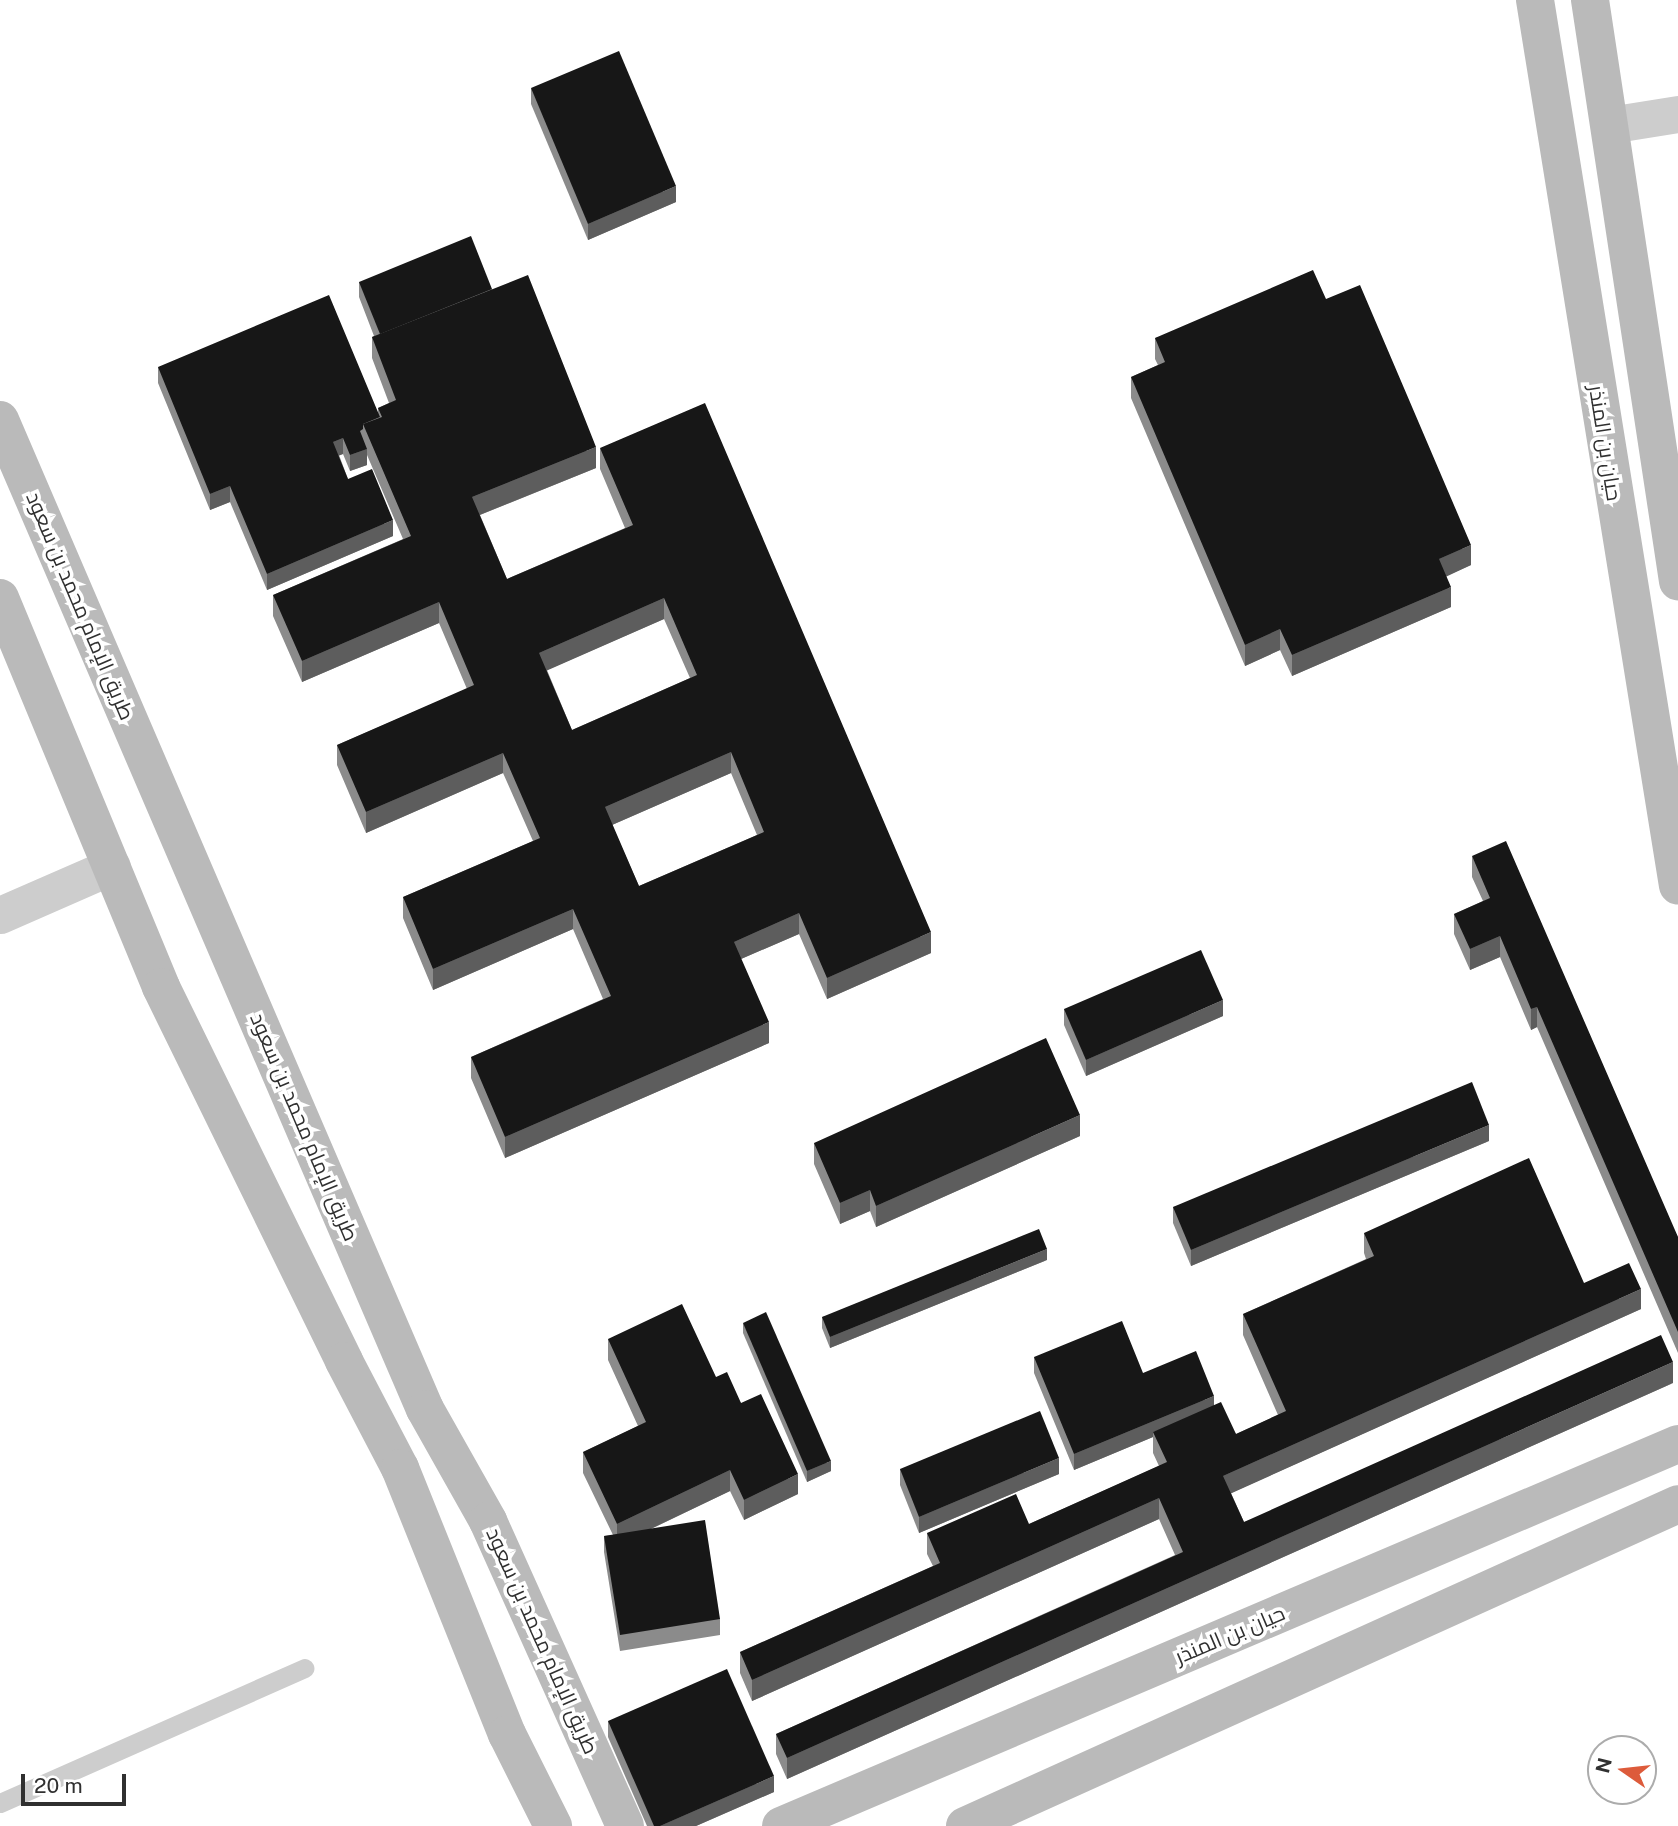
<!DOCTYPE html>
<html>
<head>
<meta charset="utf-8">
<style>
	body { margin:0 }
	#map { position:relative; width:1678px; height:1826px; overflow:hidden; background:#fff; font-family:"Public Sans",Cairo,sans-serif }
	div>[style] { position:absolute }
	.lane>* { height:19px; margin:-9.5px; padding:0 9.5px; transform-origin:9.5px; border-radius:9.5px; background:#cdcdcd }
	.street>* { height:37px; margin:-18.5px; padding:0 18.5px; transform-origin:18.5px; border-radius:18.5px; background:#cdcdcd }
	.secondary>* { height:38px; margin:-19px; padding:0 19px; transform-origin:19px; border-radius:19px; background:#bababa }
	.wall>* { inset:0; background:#8b8b8b }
	.shaded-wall>* { inset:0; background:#5d5d5d }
	.building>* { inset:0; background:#171717 }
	span { translate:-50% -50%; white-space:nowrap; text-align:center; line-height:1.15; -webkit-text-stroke:7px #fff; paint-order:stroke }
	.street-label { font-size:21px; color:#303030 }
	.north { position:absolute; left:1587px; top:1735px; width:70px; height:70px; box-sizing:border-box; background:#fff; border:2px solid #acacac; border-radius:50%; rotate:284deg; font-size:19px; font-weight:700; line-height:28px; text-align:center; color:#303030 }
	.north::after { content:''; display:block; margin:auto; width:24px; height:32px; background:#dd5b3b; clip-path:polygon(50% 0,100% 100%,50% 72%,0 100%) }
	.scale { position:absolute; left:21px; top:1774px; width:105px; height:32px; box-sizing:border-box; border:4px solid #303030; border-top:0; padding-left:9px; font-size:21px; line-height:24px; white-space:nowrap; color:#303030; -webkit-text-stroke:5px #fff; paint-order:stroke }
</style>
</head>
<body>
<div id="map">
	<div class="lane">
		<i style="left:0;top:1803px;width:333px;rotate:-23.9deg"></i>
	</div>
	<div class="street">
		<i style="left:1609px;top:125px;width:70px;rotate:-9.1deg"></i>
		<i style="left:0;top:915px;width:122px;rotate:-23.6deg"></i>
	</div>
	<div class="secondary">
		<i style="left:1535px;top:0;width:897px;rotate:80.83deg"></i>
		<i style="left:1590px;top:0;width:588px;rotate:81.39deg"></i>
		<i style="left:0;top:420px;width:1076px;rotate:66.75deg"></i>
		<i style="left:425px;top:1409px;width:129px;rotate:60.6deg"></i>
		<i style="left:488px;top:1521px;width:334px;rotate:65.8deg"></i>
		<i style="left:0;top:598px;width:421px;rotate:67.5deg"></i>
		<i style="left:161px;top:987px;width:416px;rotate:63.9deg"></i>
		<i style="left:344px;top:1361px;width:121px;rotate:62.4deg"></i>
		<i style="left:400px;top:1468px;width:287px;rotate:68.1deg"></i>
		<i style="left:507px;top:1734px;width:103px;rotate:63.4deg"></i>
		<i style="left:781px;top:1826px;width:975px;rotate:-23.07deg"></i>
		<i style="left:965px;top:1826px;width:782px;rotate:-24.3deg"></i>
	</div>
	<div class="wall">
		<i style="clip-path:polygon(531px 88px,676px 202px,588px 240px,531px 104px)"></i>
		<i style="clip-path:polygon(evenodd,359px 282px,492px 289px,596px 468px,480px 515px,507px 579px,625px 528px,600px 469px,600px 448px,931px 953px,827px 999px,799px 934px,741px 959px,769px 1043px,505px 1158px,471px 1078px,471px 1057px,603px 999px,573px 929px,433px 990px,403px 918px,403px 897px,533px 841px,503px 773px,366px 833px,337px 765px,337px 745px,467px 689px,439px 623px,302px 682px,273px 616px,273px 595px,403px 539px,367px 455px,367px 465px,350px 471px,343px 454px,339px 455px,348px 479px,393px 536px,267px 590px,230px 502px,210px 510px,158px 383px,158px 367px,378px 413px,378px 408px,389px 403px,372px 358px,372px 337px,374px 336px,359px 297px,359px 282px,664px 619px,690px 678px,572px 730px,547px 670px,664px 619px,359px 282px,731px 773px,757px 835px,639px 886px,612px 825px,731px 773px)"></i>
		<i style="clip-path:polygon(1326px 299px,1471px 565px,1446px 576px,1451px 607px,1292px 676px,1280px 650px,1245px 666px,1131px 398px,1131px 377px,1158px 365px,1155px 359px,1155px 338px)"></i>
		<i style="clip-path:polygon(1472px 856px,1678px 1237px,1678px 1353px,1537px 1027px,1531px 1030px,1500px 957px,1470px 970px,1454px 934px,1454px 914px,1483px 901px,1472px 877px)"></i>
		<i style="clip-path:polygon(1064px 1009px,1223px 1016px,1086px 1076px,1064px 1025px)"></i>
		<i style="clip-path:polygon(1080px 1136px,876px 1227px,870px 1211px,840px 1224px,814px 1164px,814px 1143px)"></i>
		<i style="clip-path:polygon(1489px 1141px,1191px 1266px,1173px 1223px,1173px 1207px)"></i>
		<i style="clip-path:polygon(1364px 1233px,1584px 1283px,1641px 1309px,1231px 1493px,1244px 1522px,1673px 1383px,787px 1779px,776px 1754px,776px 1734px,1175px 1555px,1159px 1519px,752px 1701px,740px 1673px,740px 1652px,933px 1566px,927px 1554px,927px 1533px,1029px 1524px,1159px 1466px,1153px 1453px,1153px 1437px,1074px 1470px,1034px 1373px,1034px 1357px,1143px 1373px,1214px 1405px,1236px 1434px,1278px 1415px,1243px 1335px,1243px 1314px,1366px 1259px,1364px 1253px)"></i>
		<i style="clip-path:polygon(1047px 1260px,830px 1348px,822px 1328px,822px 1317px)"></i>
		<i style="clip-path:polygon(743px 1323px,831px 1471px,807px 1482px,743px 1333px)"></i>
		<i style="clip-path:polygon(608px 1339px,716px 1377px,741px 1403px,798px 1494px,744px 1520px,730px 1491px,651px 1529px,720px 1619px,720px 1635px,620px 1651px,604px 1552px,604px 1536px,613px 1535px,583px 1473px,583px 1452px,638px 1426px,608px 1360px)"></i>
		<i style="clip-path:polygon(900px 1469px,1059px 1474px,919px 1533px,900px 1485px)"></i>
		<i style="clip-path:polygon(608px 1721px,774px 1792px,696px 1826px,647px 1826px,608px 1737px)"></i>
	</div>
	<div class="shaded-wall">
		<i style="clip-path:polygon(676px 186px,676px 202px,588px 240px,588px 224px)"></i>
		<i style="clip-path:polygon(343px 438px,343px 454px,333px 458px,333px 442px)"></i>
		<i style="clip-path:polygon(596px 447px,596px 468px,472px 518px,472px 497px)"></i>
		<i style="clip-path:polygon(367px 449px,367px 465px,350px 471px,350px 455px)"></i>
		<i style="clip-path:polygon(230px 486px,230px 502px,210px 510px,210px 494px)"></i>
		<i style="clip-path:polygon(393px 520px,393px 536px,267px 590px,267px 574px)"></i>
		<i style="clip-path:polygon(1471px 545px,1471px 565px,1439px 580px,1439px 559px)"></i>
		<i style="clip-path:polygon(1451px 587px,1451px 607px,1292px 676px,1292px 655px)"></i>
		<i style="clip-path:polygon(664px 598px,664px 619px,539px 674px,539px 653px)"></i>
		<i style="clip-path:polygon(439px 602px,439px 623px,302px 682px,302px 661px)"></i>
		<i style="clip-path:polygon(1280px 629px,1280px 650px,1245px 666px,1245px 645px)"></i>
		<i style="clip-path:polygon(731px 752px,731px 773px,605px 828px,605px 807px)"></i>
		<i style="clip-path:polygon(503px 753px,503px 773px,366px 833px,366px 812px)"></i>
		<i style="clip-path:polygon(573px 909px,573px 929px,433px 990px,433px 969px)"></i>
		<i style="clip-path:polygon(799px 913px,799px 934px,734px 962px,734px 942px)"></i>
		<i style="clip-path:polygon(931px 932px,931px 953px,827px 999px,827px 978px)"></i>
		<i style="clip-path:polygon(1500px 936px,1500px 957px,1470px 970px,1470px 949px)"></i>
		<i style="clip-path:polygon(1223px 1000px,1223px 1016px,1086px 1076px,1086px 1060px)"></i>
		<i style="clip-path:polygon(1537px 1007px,1537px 1027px,1531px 1030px,1531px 1009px)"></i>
		<i style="clip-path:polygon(769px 1022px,769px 1043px,505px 1158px,505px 1137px)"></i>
		<i style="clip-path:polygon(1080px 1115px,1080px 1136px,876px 1227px,876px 1206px)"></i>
		<i style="clip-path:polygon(1489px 1125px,1489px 1141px,1191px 1266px,1191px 1250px)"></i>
		<i style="clip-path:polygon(870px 1190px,870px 1211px,840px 1224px,840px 1203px)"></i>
		<i style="clip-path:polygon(1047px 1249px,1047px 1260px,830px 1348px,830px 1337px)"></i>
		<i style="clip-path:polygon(1641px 1289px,1641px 1309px,1223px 1497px,1223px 1476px)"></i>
		<i style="clip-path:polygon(1673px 1362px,1673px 1383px,787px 1779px,787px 1758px)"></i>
		<i style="clip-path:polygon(1214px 1396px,1214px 1412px,1153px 1432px,1153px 1437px,1074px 1470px,1074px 1454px)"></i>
		<i style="clip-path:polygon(1059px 1458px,1059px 1474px,919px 1533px,919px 1517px)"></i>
		<i style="clip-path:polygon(831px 1461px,831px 1471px,807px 1482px,807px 1471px)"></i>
		<i style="clip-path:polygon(730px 1470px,730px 1491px,617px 1545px,617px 1524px)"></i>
		<i style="clip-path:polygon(798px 1474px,798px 1494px,744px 1520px,744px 1500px)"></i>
		<i style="clip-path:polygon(1159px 1498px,1159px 1519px,752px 1701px,752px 1680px)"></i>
		<i style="clip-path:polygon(774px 1776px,774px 1792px,696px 1826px,660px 1826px)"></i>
	</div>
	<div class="building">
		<i style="clip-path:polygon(619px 51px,676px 186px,588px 224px,531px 88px)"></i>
		<i style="clip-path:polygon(471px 236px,492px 289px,380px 334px,359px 282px)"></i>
		<i style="clip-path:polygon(1313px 270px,1326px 299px,1360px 285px,1471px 545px,1439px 559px,1451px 587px,1292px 655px,1280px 629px,1245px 645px,1131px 377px,1165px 362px,1155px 338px)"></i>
		<i style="clip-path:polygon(evenodd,528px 275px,596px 447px,472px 497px,507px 579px,633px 525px,600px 448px,705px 403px,931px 932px,827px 978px,799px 913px,734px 942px,769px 1022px,505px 1137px,471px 1057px,611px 996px,573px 909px,433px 969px,403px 897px,540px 838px,503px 753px,366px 812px,337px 745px,474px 685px,439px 602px,302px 661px,273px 595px,411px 536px,363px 424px,382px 417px,378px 408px,396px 400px,372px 337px,528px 275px,664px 598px,697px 675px,572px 730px,539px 653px,664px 598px,528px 275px,731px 752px,764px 832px,639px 886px,605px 807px,731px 752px)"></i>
		<i style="clip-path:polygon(329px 295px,380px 417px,363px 424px,363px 429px,360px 431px,367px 449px,350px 455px,343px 438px,333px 442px,348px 479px,372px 469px,393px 520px,267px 574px,230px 486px,210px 494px,158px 367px)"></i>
		<i style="clip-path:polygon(1506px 841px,1678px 1237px,1678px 1332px,1537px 1007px,1531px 1009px,1500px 936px,1470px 949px,1454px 914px,1490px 898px,1472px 856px)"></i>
		<i style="clip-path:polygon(1201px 950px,1223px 1000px,1086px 1060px,1064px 1009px)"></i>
		<i style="clip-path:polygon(1046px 1038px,1080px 1115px,876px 1206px,870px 1190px,840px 1203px,814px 1143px)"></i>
		<i style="clip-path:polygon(1472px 1082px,1489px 1125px,1191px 1250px,1173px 1207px)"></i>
		<i style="clip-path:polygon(1529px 1158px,1584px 1283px,1629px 1263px,1641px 1289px,1223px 1476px,1244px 1522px,1661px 1335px,1673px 1362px,787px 1758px,776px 1734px,1183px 1552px,1159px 1498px,752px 1680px,740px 1652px,940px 1563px,927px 1533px,1016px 1494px,1029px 1524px,1167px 1462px,1153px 1432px,1221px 1402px,1236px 1434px,1286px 1411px,1243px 1314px,1374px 1256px,1364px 1233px)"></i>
		<i style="clip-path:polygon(1039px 1229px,1047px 1249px,830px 1337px,822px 1317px)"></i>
		<i style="clip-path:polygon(682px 1304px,716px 1377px,727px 1372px,741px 1403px,761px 1394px,798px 1474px,744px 1500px,730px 1470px,617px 1524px,583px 1452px,646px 1422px,608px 1339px)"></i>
		<i style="clip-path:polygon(766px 1312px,831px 1461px,807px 1471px,743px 1323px)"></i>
		<i style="clip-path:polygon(1122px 1321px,1143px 1373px,1196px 1351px,1214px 1396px,1074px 1454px,1034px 1357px)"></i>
		<i style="clip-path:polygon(1040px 1411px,1059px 1458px,919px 1517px,900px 1469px)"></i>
		<i style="clip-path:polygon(705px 1520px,720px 1619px,620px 1635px,604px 1536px)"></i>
		<i style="clip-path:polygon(727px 1669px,774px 1776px,660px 1826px,654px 1826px,608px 1721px)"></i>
	</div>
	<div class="street-label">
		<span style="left:1605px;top:443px;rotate:81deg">حيان بن المنذر</span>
		<span style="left:80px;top:606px;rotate:67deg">طريق الإمام محمد بن سعود</span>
		<span style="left:304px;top:1127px;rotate:67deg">طريق الإمام محمد بن سعود</span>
		<span style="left:1230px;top:1635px;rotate:-23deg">حيان بن المنذر</span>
		<span style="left:542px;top:1641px;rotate:66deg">طريق الإمام محمد بن سعود</span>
	</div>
	<div class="north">N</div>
	<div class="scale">20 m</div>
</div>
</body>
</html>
